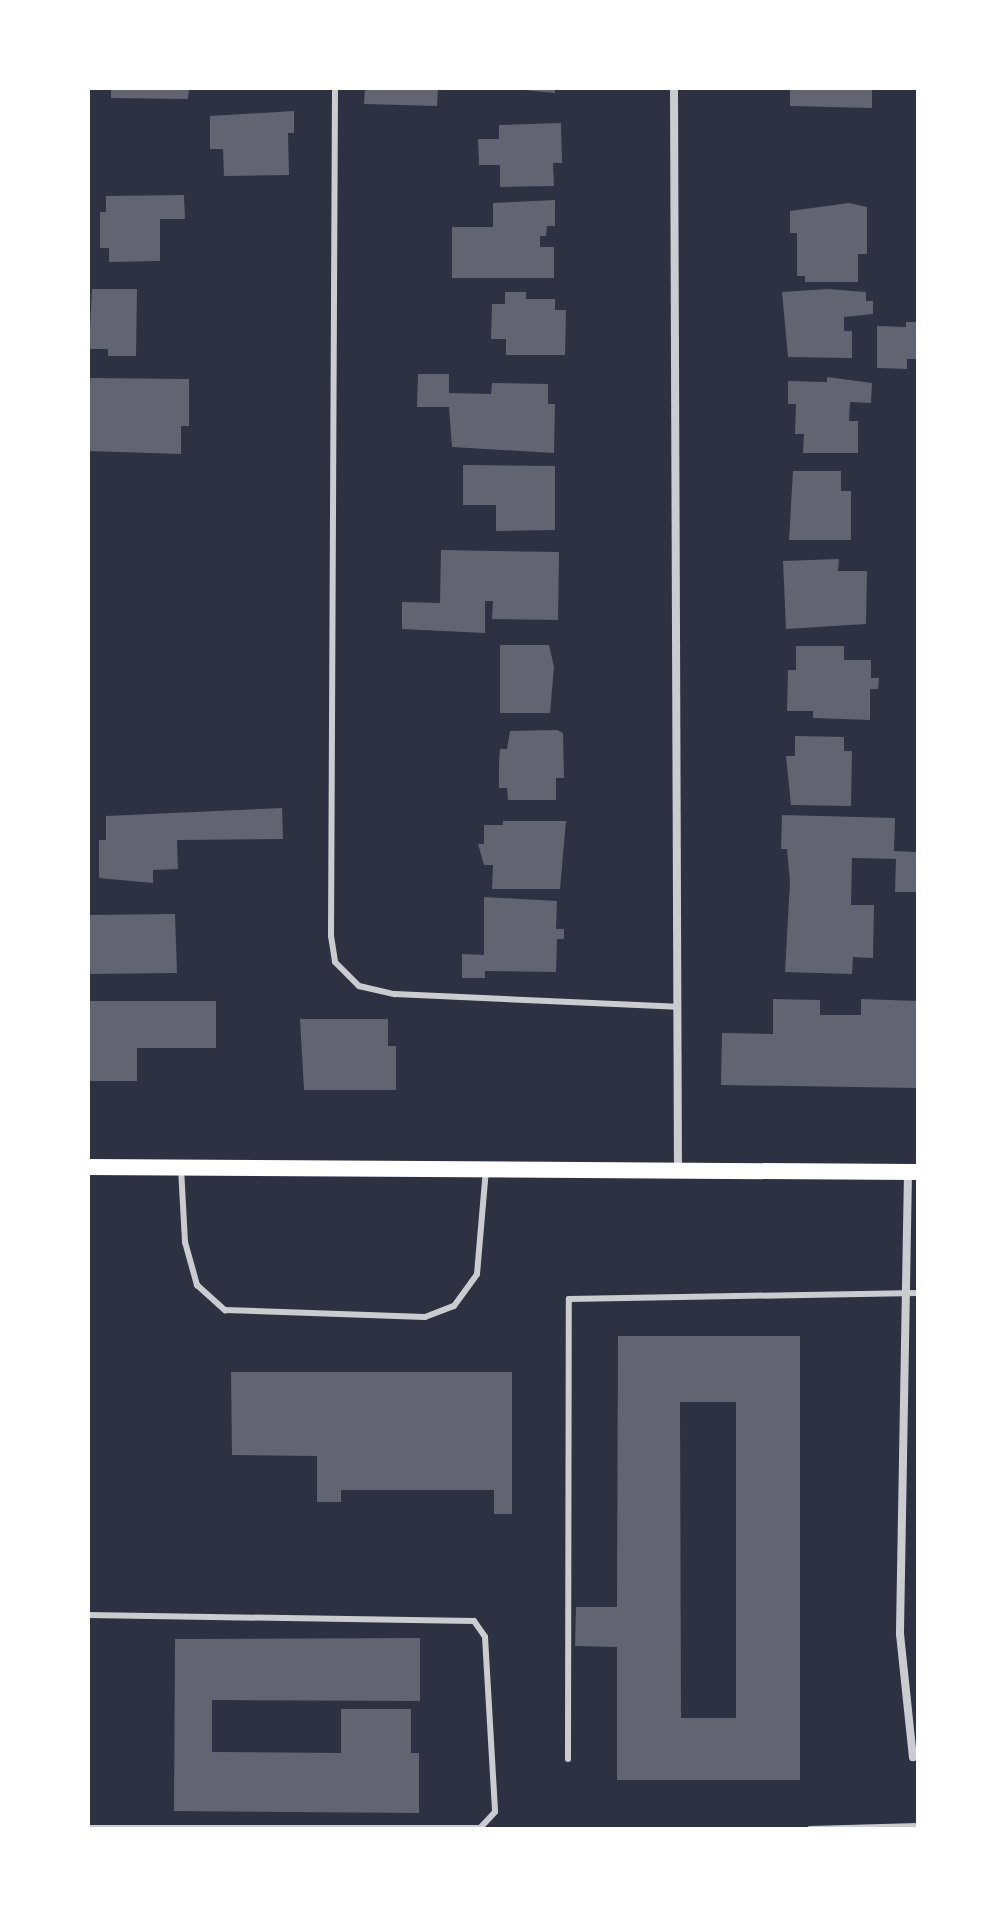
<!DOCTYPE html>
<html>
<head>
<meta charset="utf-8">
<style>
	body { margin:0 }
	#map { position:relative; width:1006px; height:1917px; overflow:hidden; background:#2d3142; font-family:Quicksand,sans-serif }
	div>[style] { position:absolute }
	.building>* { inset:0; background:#626471 }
	.service>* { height:6px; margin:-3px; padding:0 3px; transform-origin:3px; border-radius:3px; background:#caccd0 }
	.minor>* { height:8px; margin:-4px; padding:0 4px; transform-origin:4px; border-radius:4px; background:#caccd0 }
	.secondary>* { height:16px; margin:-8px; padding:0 8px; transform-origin:8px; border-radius:8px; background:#fff }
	span { translate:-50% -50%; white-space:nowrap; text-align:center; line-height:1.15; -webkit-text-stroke:7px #fff; paint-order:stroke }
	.frame { position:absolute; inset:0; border:90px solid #fff; pointer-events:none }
</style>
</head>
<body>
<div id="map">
	<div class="building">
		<i style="clip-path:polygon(111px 88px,189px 88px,188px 99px,111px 98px)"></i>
		<i style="clip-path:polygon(365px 88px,438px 88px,437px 106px,364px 104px)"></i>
		<i style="clip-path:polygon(524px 88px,555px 88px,555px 93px,524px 90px)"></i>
		<i style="clip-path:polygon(790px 88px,872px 88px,872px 108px,790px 106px)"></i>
		<i style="clip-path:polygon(294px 111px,294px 133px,288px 133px,289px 175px,224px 176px,223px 149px,210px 149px,210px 116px)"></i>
		<i style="clip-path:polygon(561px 123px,562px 163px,553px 163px,554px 186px,500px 187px,500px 165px,479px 165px,478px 139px,499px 139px,499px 125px)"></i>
		<i style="clip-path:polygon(184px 195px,185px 219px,160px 219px,160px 261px,109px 262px,109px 248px,100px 248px,100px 212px,106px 212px,106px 196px)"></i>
		<i style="clip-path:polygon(555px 200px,555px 226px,547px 226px,546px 236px,540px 236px,540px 247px,554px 247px,554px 278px,452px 278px,452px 227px,493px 227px,493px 203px)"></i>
		<i style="clip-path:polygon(849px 203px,867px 207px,867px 254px,858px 254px,858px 282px,805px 282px,805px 276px,797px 276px,797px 233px,790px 233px,790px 211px)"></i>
		<i style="clip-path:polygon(92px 289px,137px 289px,136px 356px,108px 356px,108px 349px,89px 349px)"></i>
		<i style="clip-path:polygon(827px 289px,866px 292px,866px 301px,873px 301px,873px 314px,844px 317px,844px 331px,852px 331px,852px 358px,788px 357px,782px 292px)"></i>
		<i style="clip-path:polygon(505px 292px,526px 292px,526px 299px,555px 299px,555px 310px,566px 310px,565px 355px,506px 355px,506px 339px,491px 339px,492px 304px,505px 304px)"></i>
		<i style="clip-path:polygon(906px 322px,918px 322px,918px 359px,907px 359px,907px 369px,877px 368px,877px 326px,906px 327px)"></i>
		<i style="clip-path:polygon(418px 374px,449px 374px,449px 393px,491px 394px,492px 383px,548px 384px,548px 404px,555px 404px,554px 453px,452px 447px,449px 407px,417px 407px)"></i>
		<i style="clip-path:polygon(827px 377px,872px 383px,871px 403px,850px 402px,849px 421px,858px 421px,858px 453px,803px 453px,804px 434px,795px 434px,796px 404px,788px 404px,788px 381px,827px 382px)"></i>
		<i style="clip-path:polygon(89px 378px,189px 379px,189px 426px,181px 426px,181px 454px,88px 451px)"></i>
		<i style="clip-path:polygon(463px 465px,555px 466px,555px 530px,496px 531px,496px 505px,463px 505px)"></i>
		<i style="clip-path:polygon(793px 471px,841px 471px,841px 491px,851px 491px,851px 540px,789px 540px)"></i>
		<i style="clip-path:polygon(441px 550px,559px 552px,558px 620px,492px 619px,493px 601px,485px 601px,485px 633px,402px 629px,402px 602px,440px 603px)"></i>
		<i style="clip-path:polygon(839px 559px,838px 571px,867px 571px,866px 624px,786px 629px,783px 561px)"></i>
		<i style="clip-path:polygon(500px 645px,549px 645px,554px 667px,550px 713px,500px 713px)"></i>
		<i style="clip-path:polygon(796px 646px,844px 646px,844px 660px,871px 660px,871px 678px,879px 678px,878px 689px,870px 689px,870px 720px,813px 718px,813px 711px,787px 711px,788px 670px,796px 670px)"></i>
		<i style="clip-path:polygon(557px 730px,563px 733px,564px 778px,556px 778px,556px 800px,508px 800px,507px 788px,499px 788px,499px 761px,500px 749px,507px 749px,510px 731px)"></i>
		<i style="clip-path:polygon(795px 736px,844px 737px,844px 751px,852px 751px,851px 806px,791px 805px,786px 756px,795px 756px)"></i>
		<i style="clip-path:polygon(282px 808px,283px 839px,177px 840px,178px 869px,153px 870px,153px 883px,99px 878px,99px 840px,106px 840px,106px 816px)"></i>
		<i style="clip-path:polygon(782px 815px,895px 818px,894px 851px,918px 852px,918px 892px,895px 892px,896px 859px,852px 858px,851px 905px,874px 905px,873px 958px,853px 957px,852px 974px,785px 972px,790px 882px,787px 849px,781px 849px)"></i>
		<i style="clip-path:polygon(503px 821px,566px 821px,560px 889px,492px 889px,493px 865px,484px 865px,478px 844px,484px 844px,484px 825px,503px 825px)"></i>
		<i style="clip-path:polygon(484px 897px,557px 901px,556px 929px,564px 929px,564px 939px,557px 939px,556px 972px,485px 971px,485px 978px,462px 978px,462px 954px,484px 955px)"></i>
		<i style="clip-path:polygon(175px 914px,177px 973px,88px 974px,88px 915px)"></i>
		<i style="clip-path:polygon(773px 999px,820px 1000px,820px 1015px,861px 1015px,861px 999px,918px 1001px,918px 1088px,721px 1085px,722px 1033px,773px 1034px)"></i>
		<i style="clip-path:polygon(88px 1001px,216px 1001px,216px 1048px,137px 1048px,137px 1081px,88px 1081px)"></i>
		<i style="clip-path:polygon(300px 1019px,388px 1019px,388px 1046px,396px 1046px,396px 1090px,304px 1090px)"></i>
		<i style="clip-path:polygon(evenodd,618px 1336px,800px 1336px,800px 1780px,617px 1780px,617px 1647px,575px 1646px,576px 1607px,617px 1607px,618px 1336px,680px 1402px,736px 1402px,736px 1718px,681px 1718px,680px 1402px)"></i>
		<i style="clip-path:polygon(231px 1372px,512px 1372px,512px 1514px,494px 1514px,494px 1490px,341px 1490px,341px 1502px,317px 1502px,317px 1456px,232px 1455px)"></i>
		<i style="clip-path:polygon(420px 1638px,420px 1701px,212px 1700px,212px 1752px,341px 1753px,341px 1709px,411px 1709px,411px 1753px,419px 1753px,419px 1813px,174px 1811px,175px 1639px)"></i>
	</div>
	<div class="service">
		<i style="left:335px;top:88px;width:848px;rotate:90.27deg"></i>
		<i style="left:331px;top:936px;width:26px;rotate:81deg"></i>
		<i style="left:335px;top:962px;width:34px;rotate:45deg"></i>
		<i style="left:359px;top:986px;width:37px;rotate:13deg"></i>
		<i style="left:395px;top:994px;width:282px;rotate:2.6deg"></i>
		<i style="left:181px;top:1168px;width:74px;rotate:86.9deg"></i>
		<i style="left:185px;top:1242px;width:45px;rotate:74.4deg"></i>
		<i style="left:197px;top:1285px;width:38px;rotate:42deg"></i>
		<i style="left:225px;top:1310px;width:200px;rotate:2deg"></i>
		<i style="left:425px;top:1317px;width:31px;rotate:-21deg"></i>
		<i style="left:454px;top:1306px;width:39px;rotate:-54deg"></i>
		<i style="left:477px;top:1274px;width:104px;rotate:-85.1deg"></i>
		<i style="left:88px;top:1615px;width:386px;rotate:0.9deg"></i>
		<i style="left:474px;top:1621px;width:19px;rotate:55deg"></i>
		<i style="left:485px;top:1637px;width:175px;rotate:86.7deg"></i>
		<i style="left:495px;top:1812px;width:22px;rotate:133deg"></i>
		<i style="left:480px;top:1828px;width:392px;rotate:180deg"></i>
		<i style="left:568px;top:1759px;width:460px;rotate:-89.9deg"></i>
		<i style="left:569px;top:1299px;width:349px;rotate:-1deg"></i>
		<i style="left:810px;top:1829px;width:108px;rotate:-1.6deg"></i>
	</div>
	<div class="minor">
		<i style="left:674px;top:88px;width:1081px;rotate:89.79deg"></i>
		<i style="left:908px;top:1172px;width:462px;rotate:91deg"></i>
		<i style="left:900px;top:1634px;width:124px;rotate:84deg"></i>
	</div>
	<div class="secondary">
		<i style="left:88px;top:1167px;width:830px;rotate:0.35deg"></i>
	</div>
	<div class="frame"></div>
</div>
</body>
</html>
